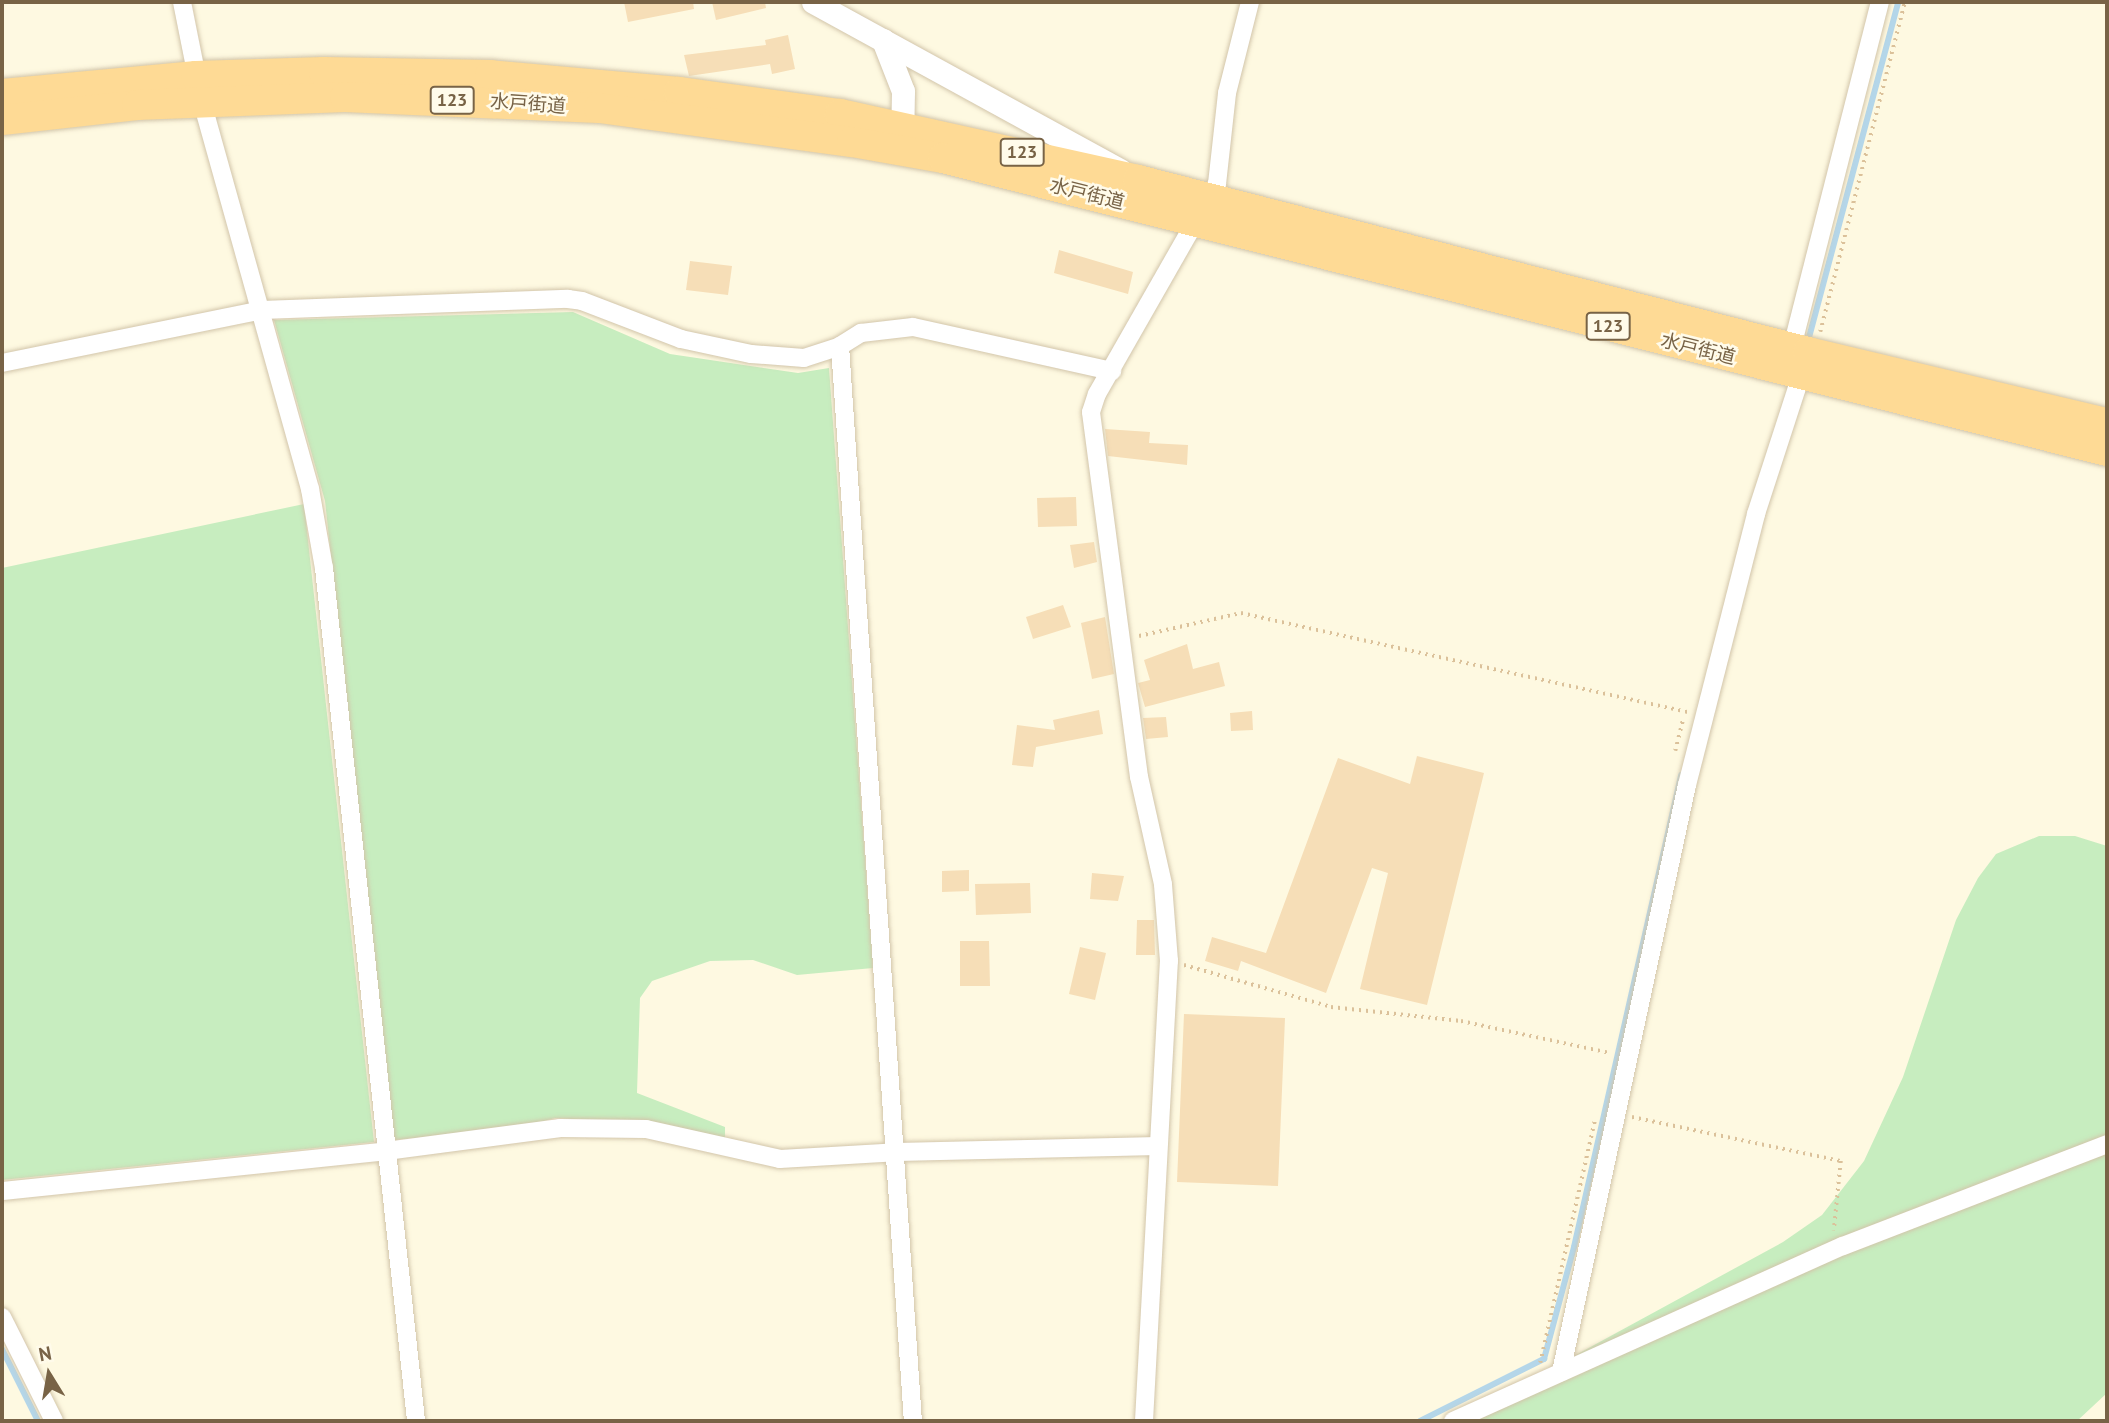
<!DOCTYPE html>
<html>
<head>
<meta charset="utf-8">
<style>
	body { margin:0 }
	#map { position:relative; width:2109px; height:1423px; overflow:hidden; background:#fef9e1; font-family:"PT Sans","Noto Sans JP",sans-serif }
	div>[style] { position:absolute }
	.green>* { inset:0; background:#c7edbf }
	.stream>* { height:6px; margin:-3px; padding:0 3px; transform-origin:3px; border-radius:3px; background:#b4d6e9 }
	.building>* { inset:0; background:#f6deb7 }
	.path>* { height:3.5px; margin-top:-1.75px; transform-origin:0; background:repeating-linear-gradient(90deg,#dbc19a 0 2px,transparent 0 7px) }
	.roads { filter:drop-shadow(0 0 2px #d2c5aa) drop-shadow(0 0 2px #d2c5aa) }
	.minor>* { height:18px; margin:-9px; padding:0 9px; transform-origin:9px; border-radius:9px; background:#fff }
	.tertiary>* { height:23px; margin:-11.5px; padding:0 11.5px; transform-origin:11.5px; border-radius:11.5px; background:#fff }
	.trunk>* { height:30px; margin:-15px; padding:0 15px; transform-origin:15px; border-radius:15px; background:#feda95 }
	span { translate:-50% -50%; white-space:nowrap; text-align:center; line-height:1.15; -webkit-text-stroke:5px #fffbea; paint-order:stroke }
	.shield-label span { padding:2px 5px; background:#fffbea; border:2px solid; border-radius:5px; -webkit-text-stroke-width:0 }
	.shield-label { font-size:18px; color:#786346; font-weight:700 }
	.street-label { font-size:19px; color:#786346 }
	.frame { position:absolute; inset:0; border:4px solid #786346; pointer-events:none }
	.north { position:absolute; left:14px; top:1339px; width:70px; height:70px; -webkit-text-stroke:5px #fffbea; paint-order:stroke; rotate:349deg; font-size:19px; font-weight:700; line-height:28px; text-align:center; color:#786346 }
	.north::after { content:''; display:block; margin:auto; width:24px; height:32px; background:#786346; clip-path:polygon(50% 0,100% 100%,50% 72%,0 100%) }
</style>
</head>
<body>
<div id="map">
	<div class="green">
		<i style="clip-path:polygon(573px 312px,670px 354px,798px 373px,829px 368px,873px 968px,797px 975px,753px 960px,710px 961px,652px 981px,640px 998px,637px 1093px,725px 1127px,725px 1141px,652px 1124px,555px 1118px,514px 1129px,394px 1140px,325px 501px,274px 320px)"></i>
		<i style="clip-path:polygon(304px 504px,374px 1142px,2px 1180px,2px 568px)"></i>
		<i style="clip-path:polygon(2039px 836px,2075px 836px,2107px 846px,2107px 1393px,2077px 1421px,1455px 1421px,1783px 1242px,1822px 1215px,1864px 1161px,1903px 1077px,1956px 920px,1978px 878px,1996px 854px)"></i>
	</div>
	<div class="stream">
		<i style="left:1807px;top:345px;width:355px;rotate:-75.1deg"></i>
		<i style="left:2px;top:1349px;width:80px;rotate:63.4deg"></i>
		<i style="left:1420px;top:1421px;width:139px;rotate:-26.6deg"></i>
		<i style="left:1544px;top:1359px;width:116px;rotate:-75deg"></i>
		<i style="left:1574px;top:1247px;width:484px;rotate:-77.2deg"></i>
	</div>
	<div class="building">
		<i style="clip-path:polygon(624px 2px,693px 2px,694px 9px,628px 22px)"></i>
		<i style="clip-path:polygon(712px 2px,765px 2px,766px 8px,716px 20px)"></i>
		<i style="clip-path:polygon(788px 35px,795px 69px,772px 74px,770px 64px,689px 76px,684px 55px,766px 45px,765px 40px)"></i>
		<i style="clip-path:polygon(1059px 250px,1133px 272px,1128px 294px,1054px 273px)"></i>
		<i style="clip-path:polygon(690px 261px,732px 266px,728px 295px,686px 290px)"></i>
		<i style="clip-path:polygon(1105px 429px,1150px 432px,1149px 443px,1188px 445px,1187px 465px,1108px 456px)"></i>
		<i style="clip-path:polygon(1076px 497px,1077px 526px,1038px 527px,1037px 498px)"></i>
		<i style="clip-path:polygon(1094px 542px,1097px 562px,1074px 568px,1070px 545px)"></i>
		<i style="clip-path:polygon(1063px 605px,1071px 627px,1033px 639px,1026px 617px)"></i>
		<i style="clip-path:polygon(1105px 617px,1114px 674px,1092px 679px,1081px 623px)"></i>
		<i style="clip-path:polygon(1187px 644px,1193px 669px,1219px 662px,1225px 686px,1145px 707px,1138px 683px,1150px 680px,1144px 660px)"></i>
		<i style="clip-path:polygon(1099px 710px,1103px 734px,1036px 747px,1033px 767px,1012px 765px,1017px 725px,1055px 730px,1053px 720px)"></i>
		<i style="clip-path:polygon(1252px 711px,1253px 730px,1231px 731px,1230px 713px)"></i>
		<i style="clip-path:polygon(1166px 717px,1168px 737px,1146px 739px,1143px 718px)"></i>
		<i style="clip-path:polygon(1417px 756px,1484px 773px,1427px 1005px,1360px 989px,1388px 873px,1372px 868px,1326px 993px,1241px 961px,1238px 971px,1205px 961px,1212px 937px,1266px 953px,1338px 758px,1410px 784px)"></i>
		<i style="clip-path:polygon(969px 870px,969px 891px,942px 892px,942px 871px)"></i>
		<i style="clip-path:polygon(1092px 873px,1124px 876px,1118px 901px,1090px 899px)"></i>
		<i style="clip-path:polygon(1030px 883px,1031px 913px,976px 915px,975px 884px)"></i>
		<i style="clip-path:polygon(1137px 920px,1154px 920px,1155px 955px,1136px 955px)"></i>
		<i style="clip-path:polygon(960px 941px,989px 941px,990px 986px,960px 986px)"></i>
		<i style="clip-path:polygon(1080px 947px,1106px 953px,1095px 1000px,1069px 994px)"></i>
		<i style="clip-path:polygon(1184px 1014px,1285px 1018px,1278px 1186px,1177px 1182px)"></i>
	</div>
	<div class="path">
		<i style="left:1820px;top:332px;width:341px;rotate:-75.6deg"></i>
		<i style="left:1139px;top:636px;width:105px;rotate:-12.7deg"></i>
		<i style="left:1241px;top:613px;width:458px;rotate:12.5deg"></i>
		<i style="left:1675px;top:751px;width:34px;rotate:-76deg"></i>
		<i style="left:1184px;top:965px;width:153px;rotate:15.9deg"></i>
		<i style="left:1331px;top:1007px;width:131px;rotate:6.1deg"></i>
		<i style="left:1461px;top:1021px;width:152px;rotate:12.1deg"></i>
		<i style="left:1632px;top:1117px;width:214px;rotate:11.9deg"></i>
		<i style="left:1841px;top:1161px;width:70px;rotate:95.7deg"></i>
		<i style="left:1540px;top:1363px;width:251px;rotate:-77.3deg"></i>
	</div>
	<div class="roads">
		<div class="minor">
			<i style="left:182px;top:2px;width:102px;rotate:78.7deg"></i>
			<i style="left:202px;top:102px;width:402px;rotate:74.4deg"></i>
			<i style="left:310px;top:489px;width:80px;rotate:80deg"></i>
			<i style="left:324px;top:568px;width:858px;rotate:83.84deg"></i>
			<i style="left:840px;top:346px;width:1077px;rotate:86.12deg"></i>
			<i style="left:1792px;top:347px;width:356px;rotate:-75.7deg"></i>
			<i style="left:2px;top:363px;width:265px;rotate:-11.5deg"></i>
			<i style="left:262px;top:310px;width:306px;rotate:-2.1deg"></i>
			<i style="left:568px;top:299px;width:14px;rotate:8deg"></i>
			<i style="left:582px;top:301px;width:106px;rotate:21deg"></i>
			<i style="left:681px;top:339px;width:72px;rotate:12.1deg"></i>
			<i style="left:751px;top:354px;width:53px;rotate:4.3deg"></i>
			<i style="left:804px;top:358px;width:38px;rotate:-18deg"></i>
			<i style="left:840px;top:346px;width:25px;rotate:-32deg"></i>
			<i style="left:861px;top:333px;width:52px;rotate:-6.6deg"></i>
			<i style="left:913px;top:327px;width:204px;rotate:12.5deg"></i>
			<i style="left:2px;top:1191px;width:386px;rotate:-5.9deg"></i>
			<i style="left:386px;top:1151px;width:176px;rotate:-7.5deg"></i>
			<i style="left:560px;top:1128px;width:86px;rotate:0.7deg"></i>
			<i style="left:646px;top:1129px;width:137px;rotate:12.6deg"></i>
			<i style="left:780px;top:1159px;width:117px;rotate:-3.4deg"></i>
			<i style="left:897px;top:1152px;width:261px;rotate:-1.3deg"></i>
			<i style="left:2px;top:1317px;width:116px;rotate:63.4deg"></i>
			<i style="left:1561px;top:1372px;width:600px;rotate:-77.89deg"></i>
			<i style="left:1687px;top:785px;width:280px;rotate:-75.7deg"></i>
			<i style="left:1756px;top:514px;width:156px;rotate:-72deg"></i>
			<i style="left:1144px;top:1421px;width:461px;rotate:-86.9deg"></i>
			<i style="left:1169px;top:961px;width:77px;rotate:-94.5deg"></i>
			<i style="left:1163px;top:884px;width:110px;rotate:-102.6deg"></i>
			<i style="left:1139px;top:777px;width:368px;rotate:-97.5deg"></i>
			<i style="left:1091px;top:412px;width:19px;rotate:-72deg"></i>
			<i style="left:1097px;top:394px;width:242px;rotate:-60.3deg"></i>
			<i style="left:1217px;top:184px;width:92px;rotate:-83.7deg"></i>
			<i style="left:1227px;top:93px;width:94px;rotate:-75.8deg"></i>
			<i style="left:1453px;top:1421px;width:427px;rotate:-24.2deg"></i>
			<i style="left:1843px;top:1246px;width:283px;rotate:-21.1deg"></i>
		</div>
		<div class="tertiary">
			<i style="left:813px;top:2px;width:350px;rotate:28.7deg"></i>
			<i style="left:883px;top:40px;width:55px;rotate:68.6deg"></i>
			<i style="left:903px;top:91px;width:53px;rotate:91.1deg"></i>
		</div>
		<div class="trunk">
			<i style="left:2px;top:94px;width:195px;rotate:-5.3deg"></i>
			<i style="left:196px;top:76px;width:128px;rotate:-1.8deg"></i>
			<i style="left:324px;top:72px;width:166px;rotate:1deg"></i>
			<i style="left:490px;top:75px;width:190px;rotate:5.1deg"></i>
			<i style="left:679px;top:92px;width:162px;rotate:7.8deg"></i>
			<i style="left:840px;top:114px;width:305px;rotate:12.5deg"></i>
			<i style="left:1138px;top:180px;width:692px;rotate:14.4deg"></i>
			<i style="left:1808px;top:352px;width:307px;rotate:13.4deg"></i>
			<i style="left:2px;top:120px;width:136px;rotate:-6.3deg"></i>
			<i style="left:137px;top:105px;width:208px;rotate:-2.2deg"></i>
			<i style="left:345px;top:97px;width:254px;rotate:2.5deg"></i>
			<i style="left:599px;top:108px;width:255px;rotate:7.7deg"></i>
			<i style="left:852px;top:142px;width:92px;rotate:10deg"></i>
			<i style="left:943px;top:158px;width:1200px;rotate:14.13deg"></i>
		</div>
	</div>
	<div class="shield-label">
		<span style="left:452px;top:100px">123</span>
		<span style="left:1022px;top:152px">123</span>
		<span style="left:1608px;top:326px">123</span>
	</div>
	<div class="street-label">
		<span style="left:528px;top:104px;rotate:4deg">水戸街道</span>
		<span style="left:1087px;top:194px;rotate:14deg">水戸街道</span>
		<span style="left:1698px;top:349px;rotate:14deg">水戸街道</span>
	</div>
	<div class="frame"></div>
	<div class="north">N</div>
</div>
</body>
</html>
